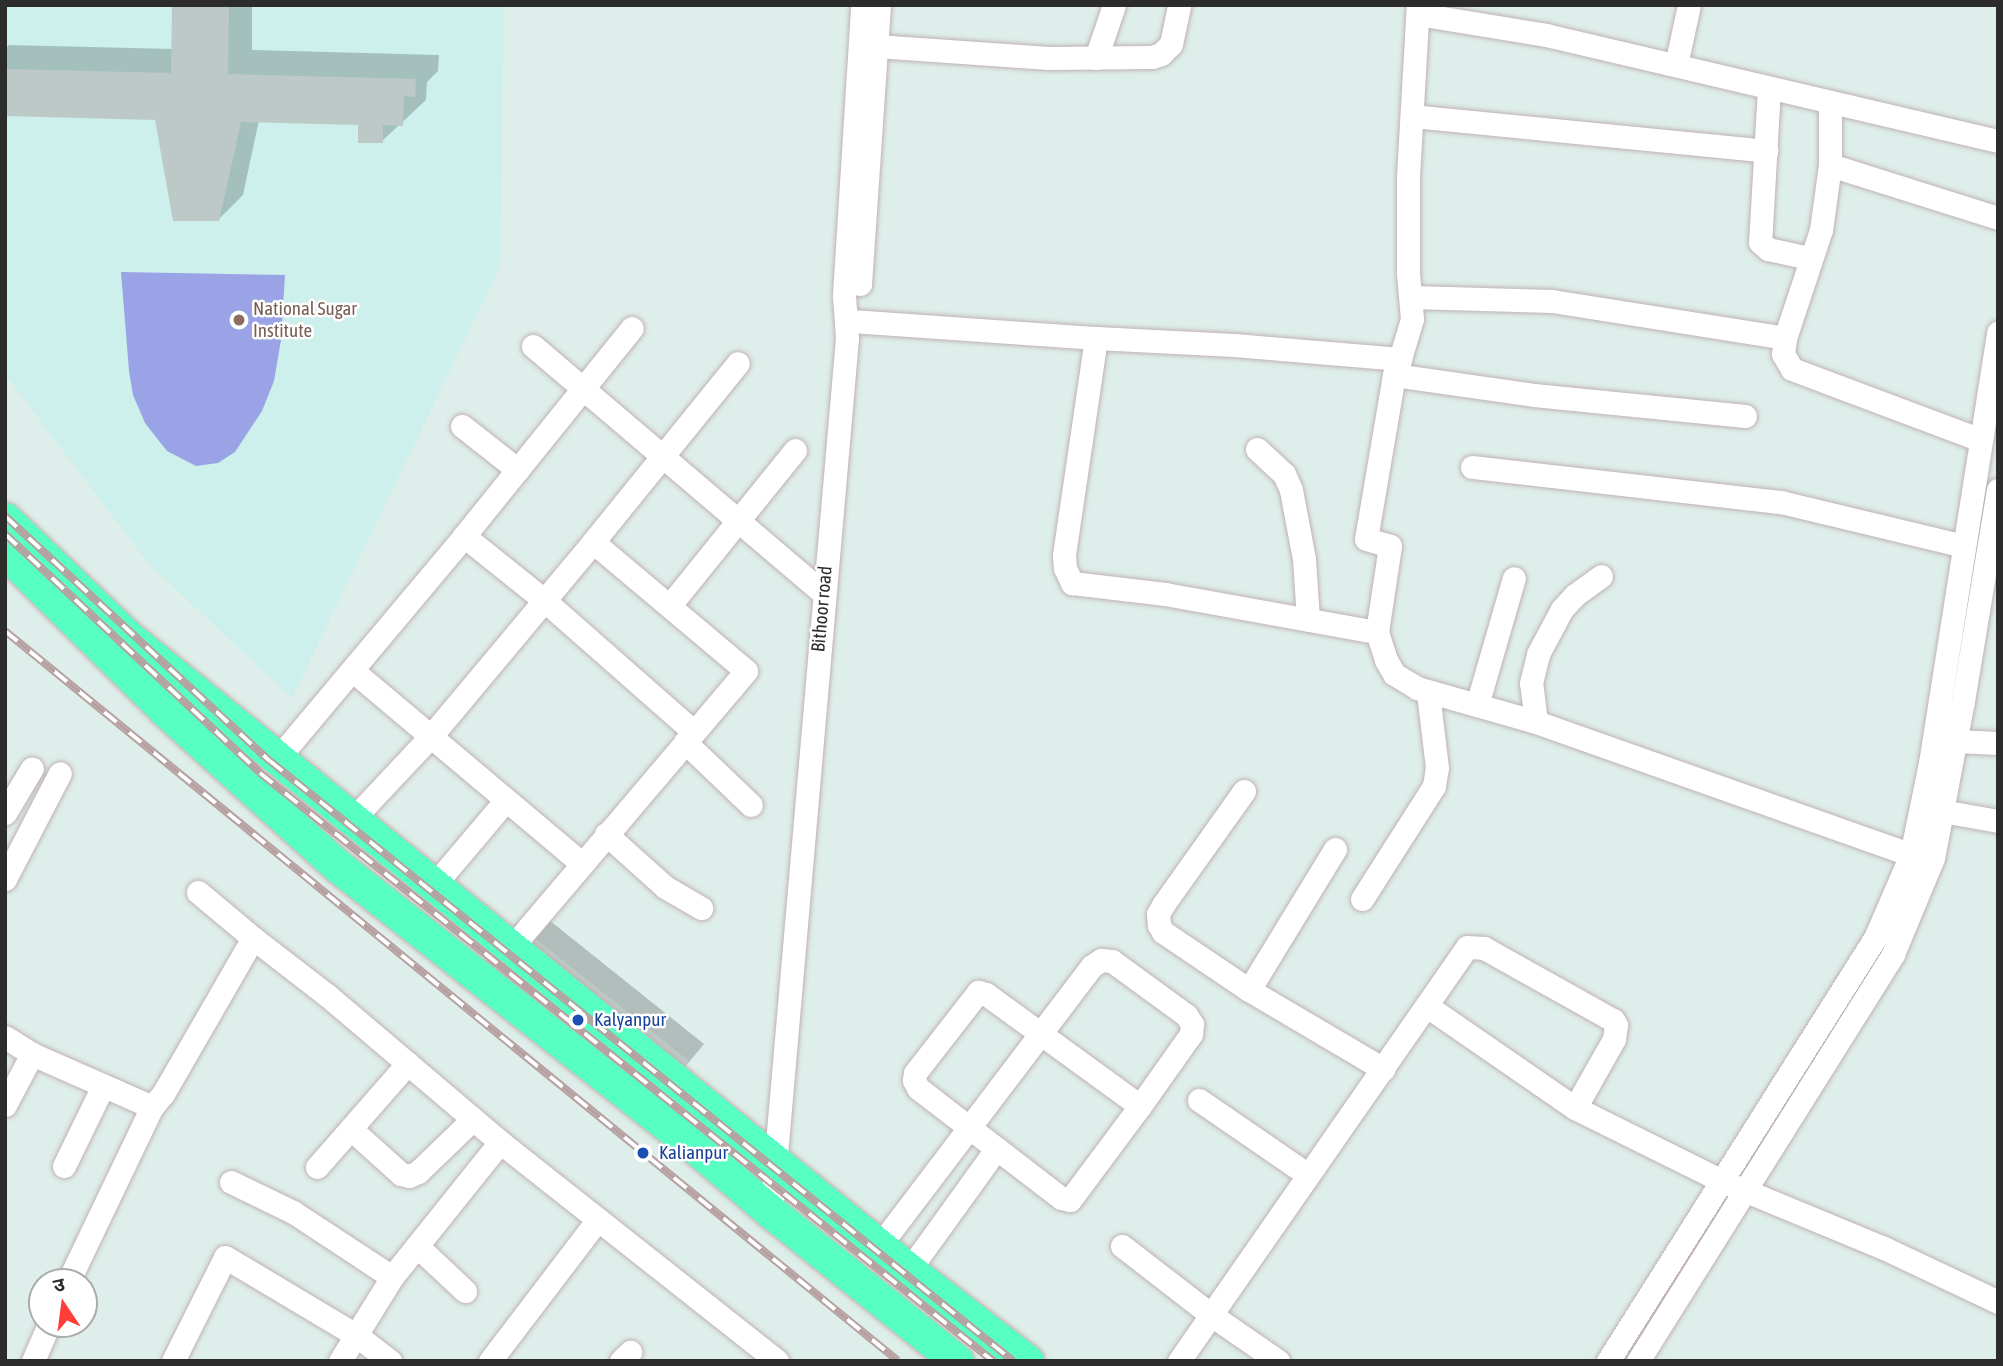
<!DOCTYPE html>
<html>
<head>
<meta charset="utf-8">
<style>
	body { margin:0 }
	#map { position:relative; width:2003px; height:1366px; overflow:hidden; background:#deeeea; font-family:"Asap Condensed","Noto Sans Devanagari",sans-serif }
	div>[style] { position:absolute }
	.education>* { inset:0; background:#cdf0ec }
	.green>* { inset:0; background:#99a3e6 }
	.shadow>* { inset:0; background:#0003 }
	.building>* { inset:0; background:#bdc9c7 }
	.roads { filter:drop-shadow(0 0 2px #c0b2b2) drop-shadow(0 0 2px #c0b2b2) }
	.minor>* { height:23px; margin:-11.5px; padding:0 11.5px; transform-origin:11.5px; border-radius:11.5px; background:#fff }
	.highway>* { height:33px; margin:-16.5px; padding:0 16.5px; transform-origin:16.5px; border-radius:16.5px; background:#57ffc3 }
	.rail>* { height:8px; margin-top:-4px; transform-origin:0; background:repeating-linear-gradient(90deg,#fff 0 16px,#b7a1a0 0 32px); box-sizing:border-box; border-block:2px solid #b7a1a0 }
	.dots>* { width:19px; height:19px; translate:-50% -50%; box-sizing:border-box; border:4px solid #fff; border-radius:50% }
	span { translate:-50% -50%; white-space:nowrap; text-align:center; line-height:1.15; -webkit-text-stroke:5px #fff; paint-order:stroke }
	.education-label { font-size:19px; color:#785e54 }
	.left { translate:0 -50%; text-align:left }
	.street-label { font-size:19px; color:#2c2c2c }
	.transit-label { font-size:19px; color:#164399 }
	.frame { position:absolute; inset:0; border:7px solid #2c2c2c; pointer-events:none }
	.north { position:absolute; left:28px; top:1268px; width:70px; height:70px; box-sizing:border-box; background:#fff; border:2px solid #ababab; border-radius:50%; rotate:347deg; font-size:19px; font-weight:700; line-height:28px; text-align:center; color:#2c2c2c }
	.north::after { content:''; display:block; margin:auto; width:24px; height:32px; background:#ff3e39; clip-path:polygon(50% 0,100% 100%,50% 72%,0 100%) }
</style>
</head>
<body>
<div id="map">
	<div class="education">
		<i style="clip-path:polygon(5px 5px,504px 5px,500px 267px,292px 698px,148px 563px,5px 374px)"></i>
	</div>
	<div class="green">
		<i style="clip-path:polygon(121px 272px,285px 275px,281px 340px,274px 381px,262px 411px,235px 452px,218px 463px,196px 466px,167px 451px,145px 423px,133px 395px,129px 371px)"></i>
	</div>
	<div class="shadow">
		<i style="clip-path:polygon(174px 5px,252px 5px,252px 50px,439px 55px,438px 71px,427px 82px,426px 100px,382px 141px,360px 123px,259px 120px,243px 195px,218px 220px,156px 118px,5px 114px,5px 49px,9px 45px,173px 49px)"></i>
		<i style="clip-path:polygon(534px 908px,704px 1044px,657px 1101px,517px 924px)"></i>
	</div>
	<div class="building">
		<i style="clip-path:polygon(172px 5px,229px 5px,228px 74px,416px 79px,415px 97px,404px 96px,403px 126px,383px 125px,383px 143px,358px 143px,358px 125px,241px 122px,219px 221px,173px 221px,155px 120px,5px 116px,5px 69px,171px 73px)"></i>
		<i style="clip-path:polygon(516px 923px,689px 1061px,641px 1120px,468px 981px)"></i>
	</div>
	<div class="roads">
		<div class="minor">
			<i style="left:1418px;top:14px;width:130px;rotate:9.3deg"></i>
			<i style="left:1546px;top:35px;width:464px;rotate:13.2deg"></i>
			<i style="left:876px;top:46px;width:173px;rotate:4deg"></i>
			<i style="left:1049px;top:58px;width:103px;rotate:-0.6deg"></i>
			<i style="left:1152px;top:57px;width:9px;rotate:-18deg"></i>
			<i style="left:1161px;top:54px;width:14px;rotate:-45deg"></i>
			<i style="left:1171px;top:44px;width:40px;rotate:-78deg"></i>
			<i style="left:1096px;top:58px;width:56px;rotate:-71.2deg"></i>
			<i style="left:1676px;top:65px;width:61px;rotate:-77.8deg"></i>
			<i style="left:1769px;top:88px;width:154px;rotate:93.3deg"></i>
			<i style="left:1760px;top:242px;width:11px;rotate:41deg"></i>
			<i style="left:1768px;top:249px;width:42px;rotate:12.4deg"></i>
			<i style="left:1412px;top:116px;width:356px;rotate:5.6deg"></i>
			<i style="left:1830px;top:165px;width:176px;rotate:17.5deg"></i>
			<i style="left:860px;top:284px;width:280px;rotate:-86.1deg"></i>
			<i style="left:1412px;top:297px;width:140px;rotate:1.6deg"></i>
			<i style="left:1552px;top:301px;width:236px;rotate:9deg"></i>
			<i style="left:1785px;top:338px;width:114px;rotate:-71.6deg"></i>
			<i style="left:1821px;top:230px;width:66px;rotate:-82.1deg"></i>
			<i style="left:1830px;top:165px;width:62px;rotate:-90deg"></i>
			<i style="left:852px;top:321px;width:245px;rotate:4deg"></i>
			<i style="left:1096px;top:338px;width:219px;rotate:98.4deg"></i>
			<i style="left:1064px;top:555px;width:13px;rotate:86deg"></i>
			<i style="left:1065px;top:568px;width:17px;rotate:65deg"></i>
			<i style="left:1072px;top:583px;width:94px;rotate:6.7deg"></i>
			<i style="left:1165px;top:594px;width:215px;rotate:10.2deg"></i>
			<i style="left:1096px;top:338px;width:138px;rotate:2.9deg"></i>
			<i style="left:1234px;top:345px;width:167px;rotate:4.8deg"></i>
			<i style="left:1400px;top:359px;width:17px;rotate:111deg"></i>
			<i style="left:1394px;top:375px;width:166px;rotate:99.7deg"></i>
			<i style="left:1366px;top:539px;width:25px;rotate:16deg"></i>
			<i style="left:1390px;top:546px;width:87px;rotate:98.6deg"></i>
			<i style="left:1377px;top:632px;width:29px;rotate:72deg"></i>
			<i style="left:1386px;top:660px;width:16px;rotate:60deg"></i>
			<i style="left:1394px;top:674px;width:27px;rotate:31deg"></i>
			<i style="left:1417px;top:688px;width:124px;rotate:15.9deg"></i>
			<i style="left:1536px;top:722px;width:398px;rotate:19.5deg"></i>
			<i style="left:1785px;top:338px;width:16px;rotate:97deg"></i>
			<i style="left:1783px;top:354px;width:17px;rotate:59deg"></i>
			<i style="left:1792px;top:369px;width:202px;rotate:20.6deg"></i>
			<i style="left:533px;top:346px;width:381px;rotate:40.4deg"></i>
			<i style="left:1400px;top:359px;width:42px;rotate:-73.3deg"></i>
			<i style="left:1412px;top:319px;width:46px;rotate:-95deg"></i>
			<i style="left:1408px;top:273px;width:97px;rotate:-90deg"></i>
			<i style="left:1408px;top:176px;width:171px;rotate:-86.7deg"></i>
			<i style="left:1394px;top:375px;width:141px;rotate:8.1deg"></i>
			<i style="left:1534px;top:395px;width:212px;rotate:5.7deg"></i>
			<i style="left:462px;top:426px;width:71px;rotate:38.2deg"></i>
			<i style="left:1257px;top:449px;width:37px;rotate:43deg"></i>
			<i style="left:1284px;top:474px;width:17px;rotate:66deg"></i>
			<i style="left:1291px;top:490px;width:70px;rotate:79.3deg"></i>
			<i style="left:1304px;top:559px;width:61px;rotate:86.2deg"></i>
			<i style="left:1472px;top:467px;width:311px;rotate:6.5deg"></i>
			<i style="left:1781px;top:502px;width:188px;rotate:13.5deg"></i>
			<i style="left:464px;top:536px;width:104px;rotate:38.7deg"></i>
			<i style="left:545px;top:601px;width:198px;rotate:41.3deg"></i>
			<i style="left:593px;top:542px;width:230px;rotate:-51deg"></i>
			<i style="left:670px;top:605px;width:199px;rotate:-51.1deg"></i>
			<i style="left:352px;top:670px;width:299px;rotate:40.1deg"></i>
			<i style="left:1477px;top:705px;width:132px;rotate:-73.8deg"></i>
			<i style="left:1536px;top:722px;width:39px;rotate:-97deg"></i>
			<i style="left:1531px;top:683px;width:30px;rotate:-76deg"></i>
			<i style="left:1538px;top:654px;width:51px;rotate:-61.9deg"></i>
			<i style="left:1562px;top:609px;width:19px;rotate:-47deg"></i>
			<i style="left:1575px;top:595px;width:32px;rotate:-36deg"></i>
			<i style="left:1956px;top:741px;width:42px;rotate:2.7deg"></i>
			<i style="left:685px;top:742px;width:91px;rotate:43.7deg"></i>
			<i style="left:278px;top:758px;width:290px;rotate:-50deg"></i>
			<i style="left:464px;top:536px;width:267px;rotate:-51.1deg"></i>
			<i style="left:1244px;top:791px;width:140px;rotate:125.4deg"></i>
			<i style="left:1163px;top:905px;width:10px;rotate:119deg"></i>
			<i style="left:1158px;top:914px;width:11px;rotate:85deg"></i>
			<i style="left:1159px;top:925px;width:8px;rotate:60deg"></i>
			<i style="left:1163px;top:932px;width:104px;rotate:34deg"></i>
			<i style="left:1249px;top:990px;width:156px;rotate:30.5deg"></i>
			<i style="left:1942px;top:811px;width:57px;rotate:10.1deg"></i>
			<i style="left:5px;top:813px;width:52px;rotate:-59deg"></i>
			<i style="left:353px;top:819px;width:114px;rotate:-46.8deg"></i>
			<i style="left:431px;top:736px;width:253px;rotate:-50.1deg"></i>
			<i style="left:593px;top:542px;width:200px;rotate:40.1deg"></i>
			<i style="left:746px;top:671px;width:362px;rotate:130.3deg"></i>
			<i style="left:606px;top:834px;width:79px;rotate:41.9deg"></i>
			<i style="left:665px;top:887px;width:42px;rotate:30.3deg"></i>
			<i style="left:5px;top:879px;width:119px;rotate:-62.6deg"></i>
			<i style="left:435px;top:884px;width:110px;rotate:-49.8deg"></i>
			<i style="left:198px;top:892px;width:72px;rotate:39.9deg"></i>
			<i style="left:1362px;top:899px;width:134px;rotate:-57.5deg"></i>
			<i style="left:1434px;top:786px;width:18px;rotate:-81deg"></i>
			<i style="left:1437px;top:768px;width:77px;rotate:-96.8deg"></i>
			<i style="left:1249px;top:990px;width:165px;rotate:-58.6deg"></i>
			<i style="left:978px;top:992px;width:8px;rotate:14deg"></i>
			<i style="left:986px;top:994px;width:190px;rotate:36deg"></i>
			<i style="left:1140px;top:1106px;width:117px;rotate:126.7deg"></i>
			<i style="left:1070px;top:1200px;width:9px;rotate:-167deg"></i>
			<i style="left:1061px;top:1198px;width:113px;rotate:-142.5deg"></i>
			<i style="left:971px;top:1129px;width:67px;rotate:-142.3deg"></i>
			<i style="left:918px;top:1088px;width:9px;rotate:-117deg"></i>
			<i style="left:914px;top:1080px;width:7px;rotate:-82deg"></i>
			<i style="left:915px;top:1073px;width:103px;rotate:-52.1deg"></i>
			<i style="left:1427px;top:1006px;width:180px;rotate:34.6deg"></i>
			<i style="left:1575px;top:1108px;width:164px;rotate:26.4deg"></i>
			<i style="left:1722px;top:1181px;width:175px;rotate:22.5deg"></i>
			<i style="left:1884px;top:1248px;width:126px;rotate:25.3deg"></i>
			<i style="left:5px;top:1037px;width:32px;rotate:32deg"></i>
			<i style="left:1199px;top:1100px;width:132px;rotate:34.5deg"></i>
			<i style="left:5px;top:1105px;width:58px;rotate:-62.1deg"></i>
			<i style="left:32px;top:1054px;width:131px;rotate:23.8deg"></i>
			<i style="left:352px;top:1130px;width:66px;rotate:41.9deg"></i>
			<i style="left:401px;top:1174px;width:8px;rotate:14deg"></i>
			<i style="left:409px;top:1176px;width:10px;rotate:-24deg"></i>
			<i style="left:418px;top:1172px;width:76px;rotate:-43.9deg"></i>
			<i style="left:64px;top:1166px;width:89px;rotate:-64deg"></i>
			<i style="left:317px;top:1167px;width:138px;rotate:-48.8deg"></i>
			<i style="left:231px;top:1182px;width:69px;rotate:25.8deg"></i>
			<i style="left:293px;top:1212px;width:118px;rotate:33.3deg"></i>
			<i style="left:771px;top:1212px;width:877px;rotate:-85.03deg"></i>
			<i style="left:847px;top:338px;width:43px;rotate:-94deg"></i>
			<i style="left:844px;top:295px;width:291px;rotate:-86.4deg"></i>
			<i style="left:880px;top:1245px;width:350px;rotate:-52.8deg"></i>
			<i style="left:1092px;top:966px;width:11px;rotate:-34deg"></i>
			<i style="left:1101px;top:960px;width:11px;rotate:5deg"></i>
			<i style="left:1112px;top:961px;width:92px;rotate:36.1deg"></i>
			<i style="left:1186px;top:1015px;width:11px;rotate:56deg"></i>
			<i style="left:1192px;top:1024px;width:10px;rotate:96deg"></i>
			<i style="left:1191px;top:1034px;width:88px;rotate:125.3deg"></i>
			<i style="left:417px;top:1246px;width:66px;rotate:43.2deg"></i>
			<i style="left:1122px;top:1246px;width:111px;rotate:37.7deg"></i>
			<i style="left:1210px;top:1314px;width:83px;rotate:34.7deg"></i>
			<i style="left:909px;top:1270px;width:150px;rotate:-54.2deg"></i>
			<i style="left:68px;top:1282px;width:194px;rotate:-64.4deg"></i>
			<i style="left:152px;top:1107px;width:17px;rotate:-50deg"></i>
			<i style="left:163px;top:1094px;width:180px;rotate:-60deg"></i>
			<i style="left:253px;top:938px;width:95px;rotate:37.7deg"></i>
			<i style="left:328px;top:996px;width:226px;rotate:40.3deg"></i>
			<i style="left:500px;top:1142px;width:353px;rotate:38.3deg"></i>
			<i style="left:33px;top:1361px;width:40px;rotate:-66.6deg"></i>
			<i style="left:173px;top:1361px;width:116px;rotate:-63.4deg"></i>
			<i style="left:225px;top:1257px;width:152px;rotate:30.8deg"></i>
			<i style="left:356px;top:1335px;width:43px;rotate:37.4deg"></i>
			<i style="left:340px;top:1361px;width:99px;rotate:-58.2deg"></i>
			<i style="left:392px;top:1277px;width:173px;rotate:-51.3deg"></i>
			<i style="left:490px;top:1361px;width:178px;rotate:-52.7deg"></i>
			<i style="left:621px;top:1361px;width:13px;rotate:-45deg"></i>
			<i style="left:1179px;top:1361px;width:504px;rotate:-55.18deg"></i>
			<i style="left:1467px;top:947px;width:17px;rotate:3deg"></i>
			<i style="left:1484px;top:948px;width:148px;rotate:29.2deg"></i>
			<i style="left:1613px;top:1020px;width:6px;rotate:59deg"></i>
			<i style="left:1616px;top:1025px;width:14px;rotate:98deg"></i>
			<i style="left:1614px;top:1039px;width:79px;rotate:119.5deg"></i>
			<i style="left:1608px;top:1361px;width:500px;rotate:-57.74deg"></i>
			<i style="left:1875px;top:938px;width:90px;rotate:-66.6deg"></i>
			<i style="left:1911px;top:855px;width:94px;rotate:-78.3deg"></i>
			<i style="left:1930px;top:763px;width:436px;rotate:-81deg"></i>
			<i style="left:1638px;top:1361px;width:480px;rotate:-57.9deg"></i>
			<i style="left:1893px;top:954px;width:104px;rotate:-67.4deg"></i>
			<i style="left:1933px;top:858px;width:160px;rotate:-79.2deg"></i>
			<i style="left:1963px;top:701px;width:214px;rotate:-80.6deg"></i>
		</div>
		<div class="highway">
			<i style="left:5px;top:519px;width:170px;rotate:43.8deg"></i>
			<i style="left:128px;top:637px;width:1005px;rotate:39.02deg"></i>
			<i style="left:909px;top:1270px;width:149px;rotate:37.6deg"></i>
			<i style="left:5px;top:552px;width:225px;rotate:44.6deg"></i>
			<i style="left:165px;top:710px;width:234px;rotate:42.1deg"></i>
			<i style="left:339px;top:867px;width:453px;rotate:38.2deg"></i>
			<i style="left:695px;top:1147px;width:100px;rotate:40.5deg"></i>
			<i style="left:771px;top:1212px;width:238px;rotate:38.7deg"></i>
		</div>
	</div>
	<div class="rail">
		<i style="left:5px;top:516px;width:361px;rotate:42.8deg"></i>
		<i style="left:270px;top:761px;width:955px;rotate:38.92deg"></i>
		<i style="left:5px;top:534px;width:349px;rotate:43.1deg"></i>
		<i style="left:260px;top:773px;width:940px;rotate:38.74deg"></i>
		<i style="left:5px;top:631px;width:1153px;rotate:39.26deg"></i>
	</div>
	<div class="dots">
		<i style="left:239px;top:320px;background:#8d6e63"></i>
		<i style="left:578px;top:1020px;background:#1a4fb4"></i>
		<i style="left:643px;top:1153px;background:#1a4fb4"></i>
	</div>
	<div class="education-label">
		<span class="left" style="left:253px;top:320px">National Sugar<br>Institute</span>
	</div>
	<div class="street-label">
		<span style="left:822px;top:609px;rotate:-85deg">Bithoor road</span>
	</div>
	<div class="transit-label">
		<span class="left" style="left:594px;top:1020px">Kalyanpur</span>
		<span class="left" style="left:659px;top:1153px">Kalianpur</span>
	</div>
	<div class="frame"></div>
	<div class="north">उ</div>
</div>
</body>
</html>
